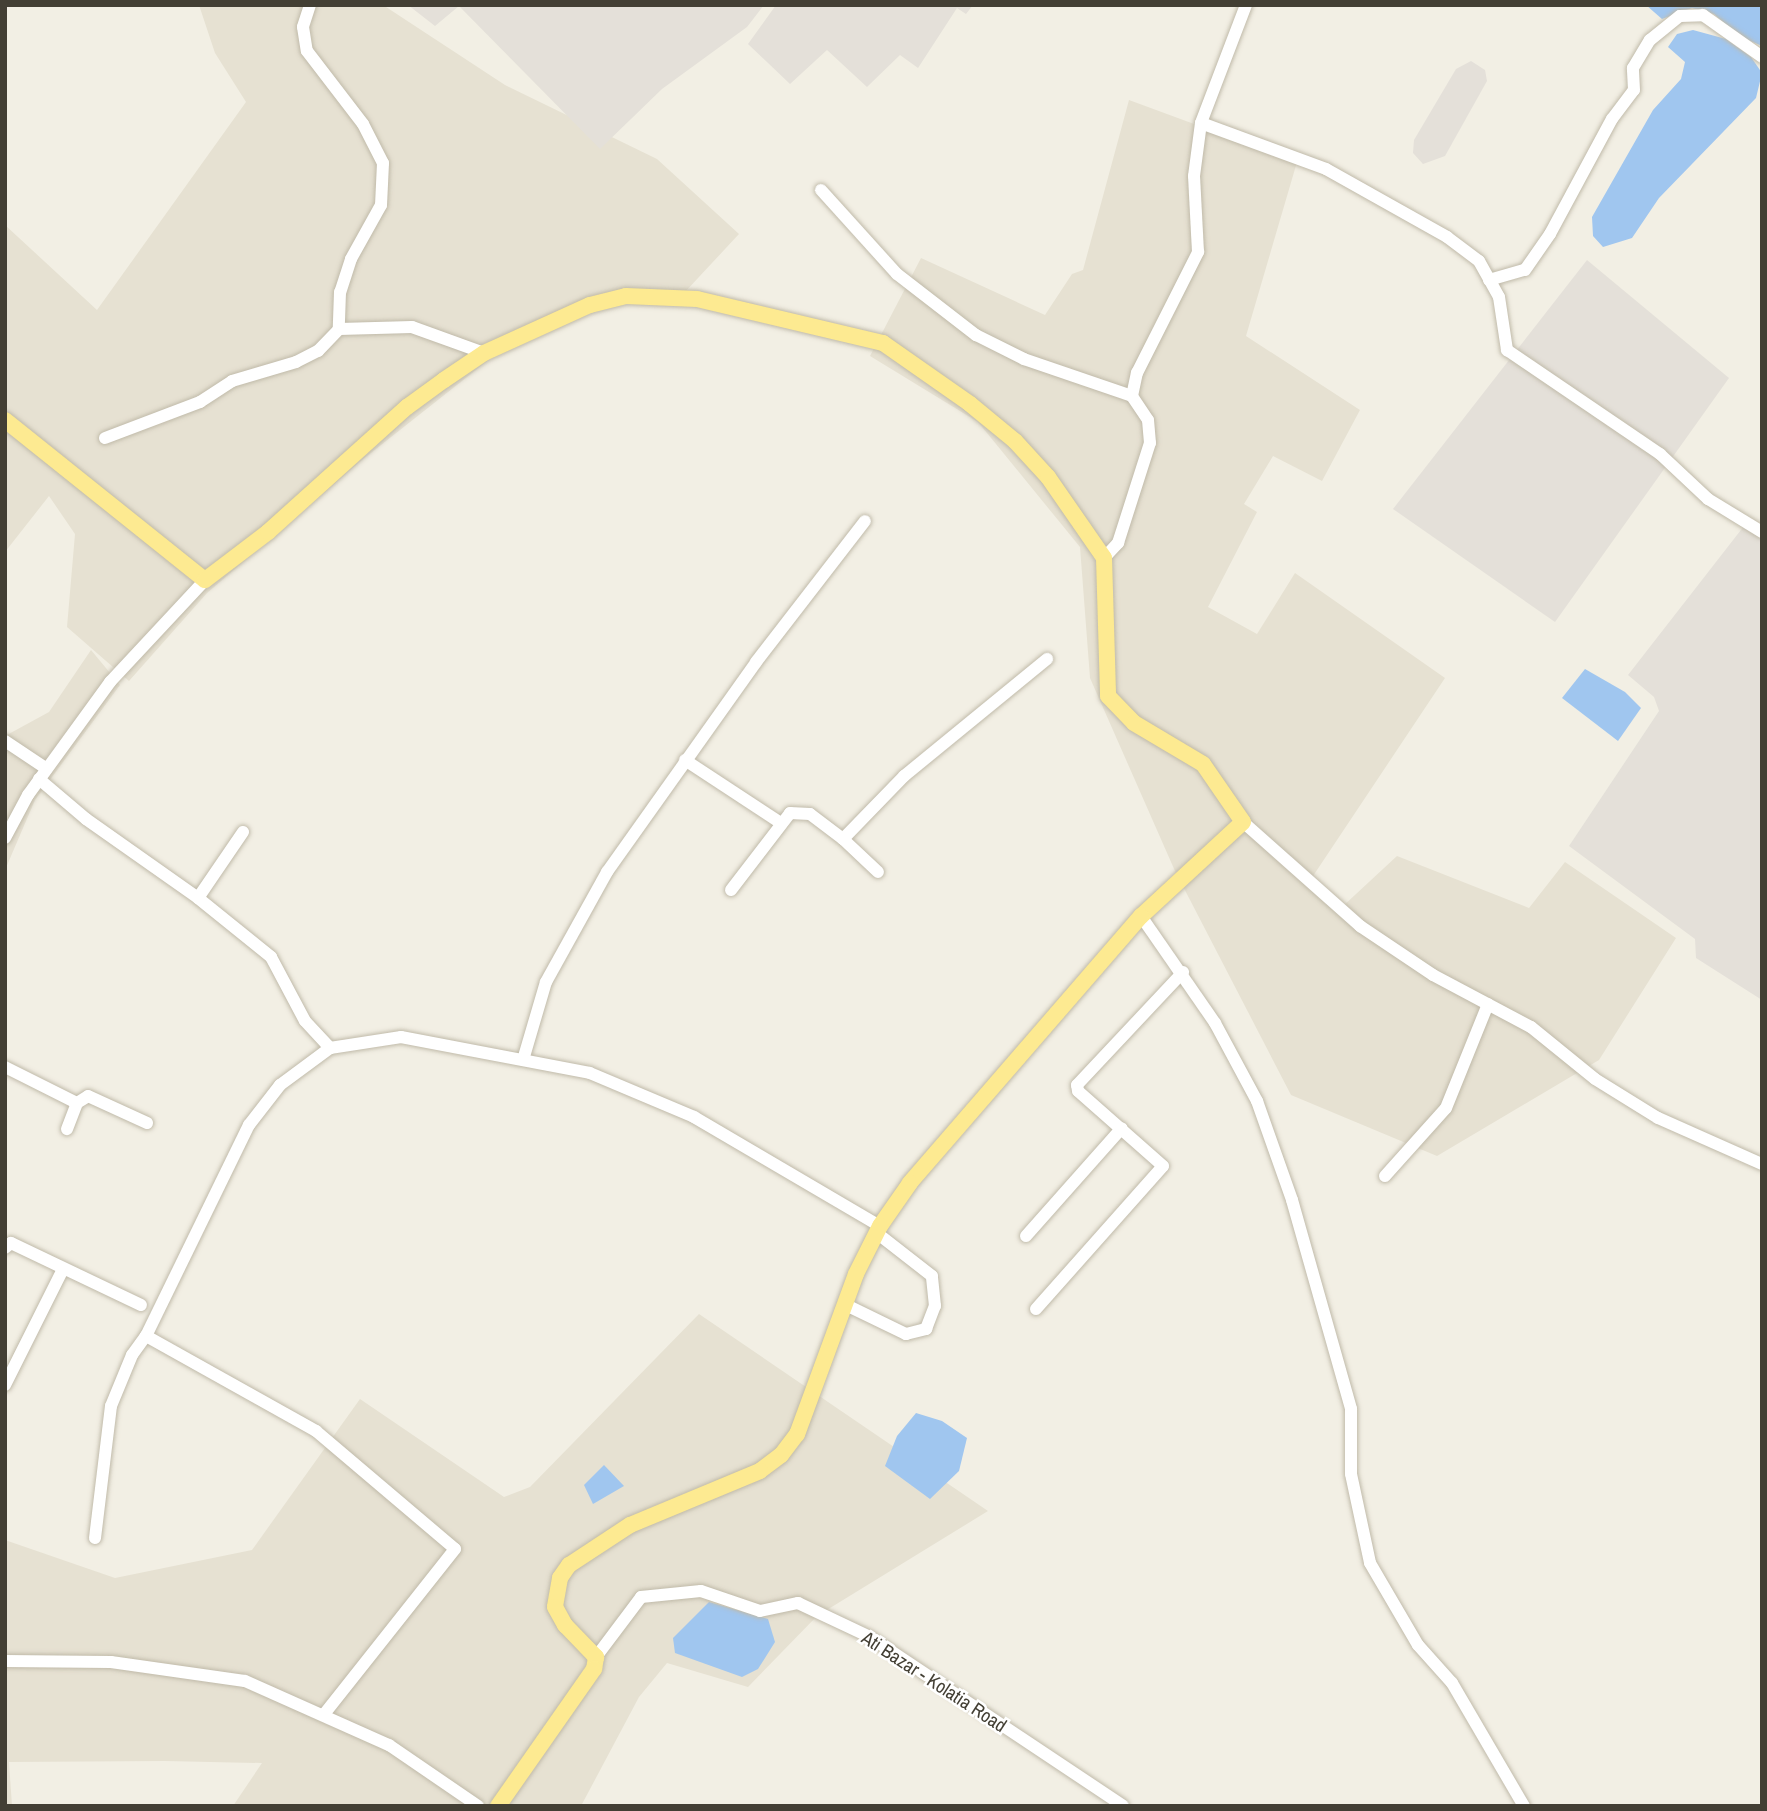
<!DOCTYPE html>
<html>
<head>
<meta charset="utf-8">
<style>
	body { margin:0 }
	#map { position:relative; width:1767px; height:1811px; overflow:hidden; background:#f2efe4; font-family:"Archivo Narrow",sans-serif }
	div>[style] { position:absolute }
	.residential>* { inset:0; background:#e6e1d2 }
	.industrial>* { inset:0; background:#e4e0d9 }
	.water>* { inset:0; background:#a0c6ef }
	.roads { filter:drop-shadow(0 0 2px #c0baa9) drop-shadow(0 0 2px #c0baa9) }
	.minor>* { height:12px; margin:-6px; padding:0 6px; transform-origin:6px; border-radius:6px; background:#fff }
	.major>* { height:16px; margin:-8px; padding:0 8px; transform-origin:8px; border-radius:8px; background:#fdea91 }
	span { translate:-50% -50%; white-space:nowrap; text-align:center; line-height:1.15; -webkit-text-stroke:5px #fff; paint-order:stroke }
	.street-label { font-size:19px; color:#433f34 }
	.frame { position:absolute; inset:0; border:7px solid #433f34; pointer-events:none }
</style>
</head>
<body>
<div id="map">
	<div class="residential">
		<i style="clip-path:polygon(199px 5px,383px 5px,505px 85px,657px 159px,739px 234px,685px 292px,595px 300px,519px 336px,362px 460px,207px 593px,129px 681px,67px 627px,75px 534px,49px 496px,5px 552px,5px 225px,97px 310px,246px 102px,215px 53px)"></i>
		<i style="clip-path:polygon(1129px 100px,1297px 162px,1246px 336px,1360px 410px,1322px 481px,1273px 456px,1244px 504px,1257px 512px,1208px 607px,1257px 634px,1295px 573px,1445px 678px,1313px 876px,1342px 907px,1397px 856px,1529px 908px,1565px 862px,1676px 938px,1599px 1060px,1437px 1156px,1291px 1095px,1175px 871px,1090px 678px,1080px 547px,978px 422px,870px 356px,921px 258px,1045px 315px,1072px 274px,1083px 270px)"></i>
		<i style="clip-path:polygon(91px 650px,120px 685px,35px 800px,5px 870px,5px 736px,49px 712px)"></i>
		<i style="clip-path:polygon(699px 1314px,988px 1511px,817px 1616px,748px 1687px,667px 1663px,639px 1697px,581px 1806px,233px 1806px,262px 1763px,165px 1761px,9px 1762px,12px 1806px,5px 1806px,5px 1540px,115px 1578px,252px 1550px,360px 1399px,504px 1497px,530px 1487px)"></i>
	</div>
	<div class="industrial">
		<i style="clip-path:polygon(408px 5px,764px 5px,747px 27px,662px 89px,600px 149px,459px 6px,435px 26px)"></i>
		<i style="clip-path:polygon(776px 5px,973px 5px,966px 14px,957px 8px,918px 68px,900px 55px,867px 87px,827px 50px,790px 84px,748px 44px)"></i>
		<i style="clip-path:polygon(1471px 61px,1485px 70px,1487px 81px,1445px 156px,1423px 164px,1413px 153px,1414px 140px,1456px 69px)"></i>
		<i style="clip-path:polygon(1587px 260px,1729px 378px,1555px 622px,1393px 509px)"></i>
		<i style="clip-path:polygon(1744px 526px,1762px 539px,1762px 1000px,1696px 958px,1695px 939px,1569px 846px,1659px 711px,1654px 697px,1628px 675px)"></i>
	</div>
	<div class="water">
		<i style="clip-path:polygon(1646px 5px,1762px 5px,1762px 46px,1739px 36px,1714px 14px,1692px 8px,1662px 19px)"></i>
		<i style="clip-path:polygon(1693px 30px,1726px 39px,1751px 57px,1762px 73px,1756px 98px,1659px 198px,1632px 238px,1603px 247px,1593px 236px,1592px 217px,1653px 110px,1681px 79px,1685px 62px,1668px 47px,1677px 34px)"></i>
		<i style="clip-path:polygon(1585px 669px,1625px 692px,1641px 708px,1618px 741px,1562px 698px)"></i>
		<i style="clip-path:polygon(916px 1413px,942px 1421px,967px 1438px,959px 1471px,930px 1499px,885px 1466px,897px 1436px)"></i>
		<i style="clip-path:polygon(604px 1465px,624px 1486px,593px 1504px,584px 1485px)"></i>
		<i style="clip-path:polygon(709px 1602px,768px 1619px,775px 1642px,758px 1669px,742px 1677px,675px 1653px,673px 1638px)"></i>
	</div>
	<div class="roads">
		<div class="minor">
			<i style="left:310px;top:5px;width:23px;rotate:108deg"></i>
			<i style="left:303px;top:27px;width:24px;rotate:81deg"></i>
			<i style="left:307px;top:51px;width:92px;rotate:52.5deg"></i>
			<i style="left:363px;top:124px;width:44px;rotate:62.9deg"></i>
			<i style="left:383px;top:163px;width:42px;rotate:92.7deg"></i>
			<i style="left:381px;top:205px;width:62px;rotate:119.1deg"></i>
			<i style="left:351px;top:259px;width:35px;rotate:108deg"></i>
			<i style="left:340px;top:292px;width:37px;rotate:92deg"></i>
			<i style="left:1246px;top:5px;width:126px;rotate:110.9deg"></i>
			<i style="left:1201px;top:123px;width:133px;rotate:20.2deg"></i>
			<i style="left:1326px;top:169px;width:139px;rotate:29.3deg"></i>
			<i style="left:1447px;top:237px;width:40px;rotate:37deg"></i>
			<i style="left:1479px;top:261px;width:41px;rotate:60.9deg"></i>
			<i style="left:1499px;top:297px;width:54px;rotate:81.4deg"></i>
			<i style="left:1507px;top:350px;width:185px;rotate:34.2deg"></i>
			<i style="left:1660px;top:454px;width:66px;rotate:43.2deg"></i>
			<i style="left:1708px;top:499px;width:63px;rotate:31.4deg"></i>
			<i style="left:821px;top:190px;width:113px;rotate:47.9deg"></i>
			<i style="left:897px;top:274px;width:100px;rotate:37.7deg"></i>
			<i style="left:976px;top:335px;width:54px;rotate:26.6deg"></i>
			<i style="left:1024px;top:359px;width:114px;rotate:18.9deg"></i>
			<i style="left:1489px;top:280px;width:37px;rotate:-16deg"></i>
			<i style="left:1525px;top:270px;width:44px;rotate:-55.2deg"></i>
			<i style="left:1550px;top:234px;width:131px;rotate:-61.7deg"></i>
			<i style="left:1612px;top:119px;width:36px;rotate:-53deg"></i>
			<i style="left:1634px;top:90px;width:22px;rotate:-93deg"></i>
			<i style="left:1633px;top:68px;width:33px;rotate:-59deg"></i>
			<i style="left:1650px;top:40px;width:38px;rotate:-39deg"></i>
			<i style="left:1680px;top:16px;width:23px;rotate:-2deg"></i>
			<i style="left:1703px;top:15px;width:72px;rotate:35.4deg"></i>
			<i style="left:105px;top:438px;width:102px;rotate:-20.8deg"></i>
			<i style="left:200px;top:402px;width:38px;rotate:-33deg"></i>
			<i style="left:232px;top:381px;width:67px;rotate:-16.5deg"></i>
			<i style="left:296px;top:362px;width:25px;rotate:-27deg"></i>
			<i style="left:318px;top:351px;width:30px;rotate:-46deg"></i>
			<i style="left:339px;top:329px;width:73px;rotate:-1.6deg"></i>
			<i style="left:412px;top:327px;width:77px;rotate:19.9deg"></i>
			<i style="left:1104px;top:558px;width:21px;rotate:-47deg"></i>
			<i style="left:1118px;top:543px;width:105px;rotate:-72.3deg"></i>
			<i style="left:1150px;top:443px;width:23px;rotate:-95deg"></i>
			<i style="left:1148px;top:420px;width:29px;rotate:-124deg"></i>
			<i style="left:1132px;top:396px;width:24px;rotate:-78deg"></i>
			<i style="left:1137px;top:373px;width:136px;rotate:-63.2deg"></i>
			<i style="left:1198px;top:252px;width:76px;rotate:-93deg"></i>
			<i style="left:1194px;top:176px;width:53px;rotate:-82.5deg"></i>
			<i style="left:5px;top:741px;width:50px;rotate:33.7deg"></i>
			<i style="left:685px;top:760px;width:115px;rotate:33.3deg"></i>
			<i style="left:39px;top:779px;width:62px;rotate:40.4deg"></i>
			<i style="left:86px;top:819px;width:137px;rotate:35.2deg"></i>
			<i style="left:198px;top:898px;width:80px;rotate:-55.7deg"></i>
			<i style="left:1243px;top:822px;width:157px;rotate:41.6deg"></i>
			<i style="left:1360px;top:926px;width:88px;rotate:33.9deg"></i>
			<i style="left:1433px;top:975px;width:111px;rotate:28deg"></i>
			<i style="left:1531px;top:1027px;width:82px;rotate:39.1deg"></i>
			<i style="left:1595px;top:1079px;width:74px;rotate:31.8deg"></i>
			<i style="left:1658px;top:1118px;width:114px;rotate:23.9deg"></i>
			<i style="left:5px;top:838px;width:49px;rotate:-61.9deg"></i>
			<i style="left:28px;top:795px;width:140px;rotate:-54deg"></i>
			<i style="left:110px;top:682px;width:139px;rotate:-47deg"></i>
			<i style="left:843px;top:839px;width:48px;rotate:43.3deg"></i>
			<i style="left:731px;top:890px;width:97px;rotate:-52.5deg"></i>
			<i style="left:790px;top:813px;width:20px;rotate:3deg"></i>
			<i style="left:810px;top:814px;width:41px;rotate:37.1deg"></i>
			<i style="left:843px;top:839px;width:88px;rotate:-45.9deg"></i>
			<i style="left:904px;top:776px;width:185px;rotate:-39.3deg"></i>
			<i style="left:198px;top:898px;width:94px;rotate:38.9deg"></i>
			<i style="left:271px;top:957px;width:72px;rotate:62deg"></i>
			<i style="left:305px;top:1021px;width:37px;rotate:47deg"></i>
			<i style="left:330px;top:1048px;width:72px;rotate:-8.8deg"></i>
			<i style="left:401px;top:1037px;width:192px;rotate:10.8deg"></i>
			<i style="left:590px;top:1073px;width:113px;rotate:22.9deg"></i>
			<i style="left:694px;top:1117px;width:216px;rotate:30.4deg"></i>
			<i style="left:1141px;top:916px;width:130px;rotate:55.3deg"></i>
			<i style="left:1215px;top:1023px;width:89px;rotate:61.7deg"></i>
			<i style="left:1257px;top:1101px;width:105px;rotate:70.5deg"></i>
			<i style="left:1292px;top:1200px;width:217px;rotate:74.2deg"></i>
			<i style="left:1351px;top:1409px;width:65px;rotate:90deg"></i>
			<i style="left:1351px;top:1474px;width:91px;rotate:77.9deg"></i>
			<i style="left:1370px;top:1563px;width:95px;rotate:59.7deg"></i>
			<i style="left:1418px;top:1645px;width:51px;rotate:48.2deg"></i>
			<i style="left:1452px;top:1683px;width:143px;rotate:59.7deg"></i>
			<i style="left:523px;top:1060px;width:81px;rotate:-73.6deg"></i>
			<i style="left:546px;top:982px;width:126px;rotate:-61deg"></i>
			<i style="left:607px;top:872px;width:257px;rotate:-54.6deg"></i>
			<i style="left:756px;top:662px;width:178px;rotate:-52.3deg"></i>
			<i style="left:5px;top:1067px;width:80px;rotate:26.6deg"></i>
			<i style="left:77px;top:1103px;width:28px;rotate:111deg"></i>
			<i style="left:77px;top:1103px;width:13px;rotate:-32deg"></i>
			<i style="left:88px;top:1096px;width:65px;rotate:24.6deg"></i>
			<i style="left:1385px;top:1176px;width:91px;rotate:-48.1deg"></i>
			<i style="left:1446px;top:1108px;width:112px;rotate:-68deg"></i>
			<i style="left:1026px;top:1236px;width:144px;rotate:-48.4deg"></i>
			<i style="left:5px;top:1248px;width:8px;rotate:-40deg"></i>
			<i style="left:11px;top:1243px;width:144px;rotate:25.5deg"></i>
			<i style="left:844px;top:1304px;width:69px;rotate:25.8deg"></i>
			<i style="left:906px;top:1334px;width:21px;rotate:-14deg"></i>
			<i style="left:926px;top:1329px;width:25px;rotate:-69deg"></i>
			<i style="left:935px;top:1306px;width:30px;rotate:-96deg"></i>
			<i style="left:932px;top:1276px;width:70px;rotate:-142deg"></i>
			<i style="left:1036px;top:1309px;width:191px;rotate:-48.4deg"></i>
			<i style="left:1163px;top:1166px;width:113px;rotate:-138.6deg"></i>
			<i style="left:1078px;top:1091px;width:6px;rotate:-99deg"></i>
			<i style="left:1077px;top:1085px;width:155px;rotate:-46.8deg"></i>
			<i style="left:146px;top:1336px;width:235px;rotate:-64deg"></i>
			<i style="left:249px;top:1125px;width:51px;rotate:-52.2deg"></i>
			<i style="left:280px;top:1085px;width:62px;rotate:-36.5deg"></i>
			<i style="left:5px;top:1385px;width:130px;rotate:-63.4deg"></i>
			<i style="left:95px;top:1538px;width:133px;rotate:-83.1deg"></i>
			<i style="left:111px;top:1406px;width:55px;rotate:-67.6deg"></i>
			<i style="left:132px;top:1355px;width:24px;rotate:-54deg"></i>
			<i style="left:146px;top:1336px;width:195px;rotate:29.2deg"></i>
			<i style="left:316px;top:1431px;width:182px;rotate:40.3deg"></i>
			<i style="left:455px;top:1549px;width:211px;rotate:128.4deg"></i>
			<i style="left:596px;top:1657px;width:75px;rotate:-53.1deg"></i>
			<i style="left:641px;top:1597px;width:60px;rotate:-5.7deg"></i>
			<i style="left:701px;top:1591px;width:62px;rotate:18.7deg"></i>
			<i style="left:760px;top:1611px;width:39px;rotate:-12deg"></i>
			<i style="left:798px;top:1603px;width:80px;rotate:25.3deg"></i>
			<i style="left:870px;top:1637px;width:304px;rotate:33.7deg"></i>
			<i style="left:5px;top:1661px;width:106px;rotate:0.5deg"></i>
			<i style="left:111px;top:1662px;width:135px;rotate:8.1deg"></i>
			<i style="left:245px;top:1681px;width:158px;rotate:24deg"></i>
			<i style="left:389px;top:1745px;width:108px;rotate:34.4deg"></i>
		</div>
		<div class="major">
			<i style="left:5px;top:420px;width:256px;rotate:38.7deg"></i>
			<i style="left:205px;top:580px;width:79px;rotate:-37.3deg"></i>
			<i style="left:268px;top:532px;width:187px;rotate:-42deg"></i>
			<i style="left:407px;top:407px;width:46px;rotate:-36.1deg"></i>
			<i style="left:444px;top:380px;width:48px;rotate:-34deg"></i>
			<i style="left:484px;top:353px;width:116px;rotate:-24.4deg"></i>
			<i style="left:590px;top:305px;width:37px;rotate:-14deg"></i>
			<i style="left:626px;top:296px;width:71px;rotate:2.4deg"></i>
			<i style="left:697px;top:299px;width:191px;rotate:13.3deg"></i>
			<i style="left:883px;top:343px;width:106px;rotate:35deg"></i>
			<i style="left:970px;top:404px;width:58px;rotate:39.4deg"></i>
			<i style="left:1015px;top:441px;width:49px;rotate:47.5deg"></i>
			<i style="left:1048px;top:477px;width:98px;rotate:55.3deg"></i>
			<i style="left:1104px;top:558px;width:138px;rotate:88.3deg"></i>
			<i style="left:1108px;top:696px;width:37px;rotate:46deg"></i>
			<i style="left:1134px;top:723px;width:80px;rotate:30.7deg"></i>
			<i style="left:1203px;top:764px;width:70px;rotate:55.4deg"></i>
			<i style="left:1243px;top:822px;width:139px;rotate:137.3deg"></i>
			<i style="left:1141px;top:916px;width:353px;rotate:130.9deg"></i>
			<i style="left:910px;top:1183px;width:52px;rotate:124.9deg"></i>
			<i style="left:880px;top:1226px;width:54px;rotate:116.6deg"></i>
			<i style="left:856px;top:1274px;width:171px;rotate:110.2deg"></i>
			<i style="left:797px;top:1434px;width:26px;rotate:127deg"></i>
			<i style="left:781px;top:1455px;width:26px;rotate:143deg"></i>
			<i style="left:760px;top:1471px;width:141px;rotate:157.4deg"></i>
			<i style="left:630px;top:1525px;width:73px;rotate:146.7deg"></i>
			<i style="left:569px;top:1565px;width:16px;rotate:125deg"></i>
			<i style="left:560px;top:1578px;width:29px;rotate:100deg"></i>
			<i style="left:555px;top:1607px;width:21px;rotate:61deg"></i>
			<i style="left:565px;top:1625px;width:45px;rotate:45.9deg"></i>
			<i style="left:596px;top:1657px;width:12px;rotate:99deg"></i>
			<i style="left:594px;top:1669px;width:167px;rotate:125deg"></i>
		</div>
	</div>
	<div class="street-label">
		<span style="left:934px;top:1682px;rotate:33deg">Ati Bazar - Kolatia Road</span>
	</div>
	<div class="frame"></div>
</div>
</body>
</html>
